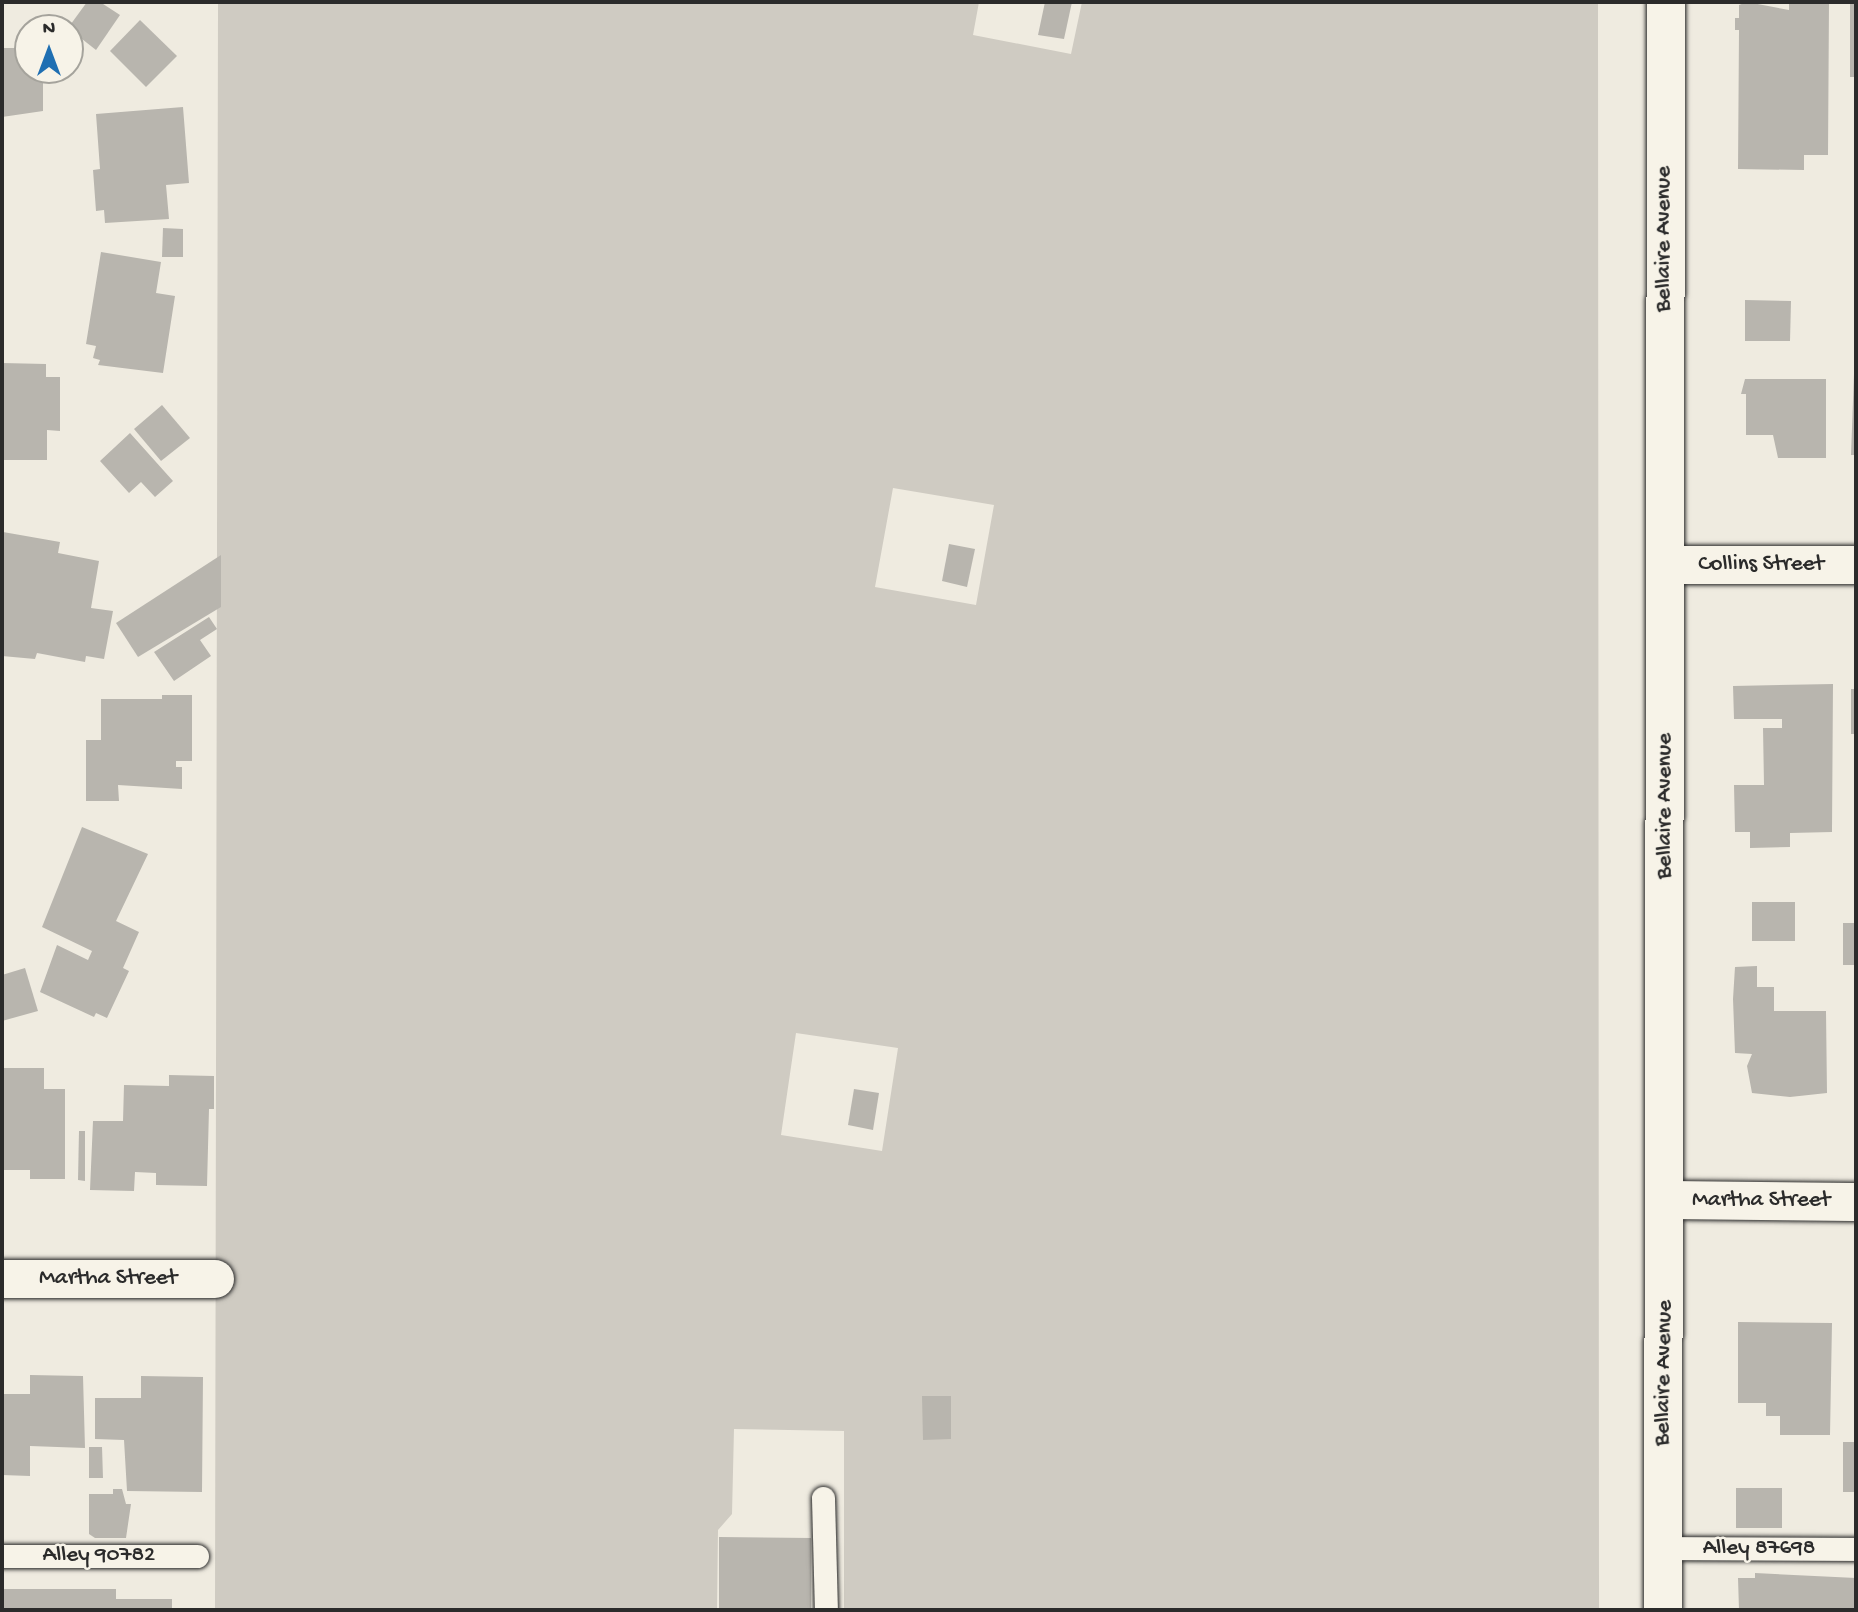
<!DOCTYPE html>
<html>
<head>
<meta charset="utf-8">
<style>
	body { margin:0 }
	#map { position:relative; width:1858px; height:1612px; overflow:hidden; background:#efebe0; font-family:"Gochi Hand",sans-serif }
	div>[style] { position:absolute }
	.green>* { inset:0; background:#cfcbc2 }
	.building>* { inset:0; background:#b8b5ae }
	.roads { filter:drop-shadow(0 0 2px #2b2b2b) drop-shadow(0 0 2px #2b2b2b) }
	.lane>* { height:23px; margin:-11.5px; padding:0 11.5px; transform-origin:11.5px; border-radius:11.5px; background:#f7f3e8 }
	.street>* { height:38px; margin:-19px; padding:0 19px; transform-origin:19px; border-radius:19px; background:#f7f3e8 }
	.secondary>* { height:38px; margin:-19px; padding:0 19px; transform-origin:19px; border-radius:19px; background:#f7f3e8 }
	span { translate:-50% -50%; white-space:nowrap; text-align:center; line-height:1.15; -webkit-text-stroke:5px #f7f3e8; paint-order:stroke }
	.street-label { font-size:23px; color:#2b2b2b }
	.frame { position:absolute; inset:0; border:4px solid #2b2b2b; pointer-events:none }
	.north { position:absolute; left:14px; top:14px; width:70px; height:70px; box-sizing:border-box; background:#f7f3e8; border:2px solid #a5a39c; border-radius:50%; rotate:0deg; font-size:19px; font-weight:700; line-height:28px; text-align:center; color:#2b2b2b }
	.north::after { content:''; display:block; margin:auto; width:24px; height:32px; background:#1f6fb2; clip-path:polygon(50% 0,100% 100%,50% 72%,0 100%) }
</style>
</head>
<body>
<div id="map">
	<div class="green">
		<i style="clip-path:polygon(evenodd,218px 2px,979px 2px,973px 35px,1071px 54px,1082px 2px,1598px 2px,1599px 1610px,844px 1610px,844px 1431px,734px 1429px,732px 1514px,718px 1530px,717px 1610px,215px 1610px,218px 2px,893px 488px,994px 505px,976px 605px,875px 587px,893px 488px,218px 2px,796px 1033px,898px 1048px,882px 1151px,781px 1135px,796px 1033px)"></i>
	</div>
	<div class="building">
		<i style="clip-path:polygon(87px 2px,100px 2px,120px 15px,96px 50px,68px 28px)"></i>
		<i style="clip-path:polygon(1045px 2px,1072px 2px,1064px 39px,1038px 35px)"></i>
		<i style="clip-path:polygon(1747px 2px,1789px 10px,1789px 2px,1829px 3px,1828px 155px,1804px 155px,1804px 170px,1738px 169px,1739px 30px,1735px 30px,1735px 18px,1739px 18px,1739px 5px)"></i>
		<i style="clip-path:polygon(1850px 2px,1856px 2px,1856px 77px,1850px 77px)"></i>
		<i style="clip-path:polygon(140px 20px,177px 56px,146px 87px,110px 51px)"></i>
		<i style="clip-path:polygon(2px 48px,28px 48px,28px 70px,43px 70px,43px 111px,2px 117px)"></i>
		<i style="clip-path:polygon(183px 107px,189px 183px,166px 185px,169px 219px,105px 223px,104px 210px,96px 211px,93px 170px,100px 169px,96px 114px)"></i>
		<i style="clip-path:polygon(163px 228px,183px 229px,183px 257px,162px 257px)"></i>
		<i style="clip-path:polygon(101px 252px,161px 262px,156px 293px,175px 296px,163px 373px,98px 365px,100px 360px,93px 358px,96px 346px,86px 344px)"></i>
		<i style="clip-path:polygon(1745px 300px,1791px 301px,1790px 341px,1745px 341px)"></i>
		<i style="clip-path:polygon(2px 363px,46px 364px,46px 377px,60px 377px,60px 431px,47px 430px,47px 460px,2px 460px)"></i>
		<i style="clip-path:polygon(1854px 374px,1856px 374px,1856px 455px,1851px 455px)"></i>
		<i style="clip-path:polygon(1745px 379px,1826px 379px,1826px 458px,1778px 458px,1773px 435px,1746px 435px,1746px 394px,1741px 394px)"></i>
		<i style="clip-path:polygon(162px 405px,190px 438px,161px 461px,134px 429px)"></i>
		<i style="clip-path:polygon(130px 433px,173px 481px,155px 497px,141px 482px,129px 493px,100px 461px)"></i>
		<i style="clip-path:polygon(3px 532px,60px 542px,58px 553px,99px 561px,91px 608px,113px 611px,104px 659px,86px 656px,85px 662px,37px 653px,35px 659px,2px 656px)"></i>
		<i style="clip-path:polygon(949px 544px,975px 549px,967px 587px,942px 581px)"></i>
		<i style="clip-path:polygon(221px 555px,221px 607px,138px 657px,116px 623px)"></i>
		<i style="clip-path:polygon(209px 617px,217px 629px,200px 640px,211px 656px,174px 681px,154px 652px)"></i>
		<i style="clip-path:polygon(1833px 684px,1832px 832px,1790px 833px,1790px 847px,1750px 848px,1750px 832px,1735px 832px,1734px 785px,1764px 785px,1763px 728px,1782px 728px,1782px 719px,1734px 719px,1733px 686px)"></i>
		<i style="clip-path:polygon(1851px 689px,1856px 689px,1856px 734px,1851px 734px)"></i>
		<i style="clip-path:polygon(162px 695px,192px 695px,192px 761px,176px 761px,176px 767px,182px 767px,182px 789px,118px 785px,119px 801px,86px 801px,86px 740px,101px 740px,101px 699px,162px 699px)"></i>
		<i style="clip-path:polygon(82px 827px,148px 854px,116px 921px,139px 932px,123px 968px,129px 971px,107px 1018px,96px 1013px,94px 1017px,40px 992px,57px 945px,88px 960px,92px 951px,42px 927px)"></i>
		<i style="clip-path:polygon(1752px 902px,1795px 902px,1795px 941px,1752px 941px)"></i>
		<i style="clip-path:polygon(1843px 923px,1856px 923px,1856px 965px,1843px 965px)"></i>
		<i style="clip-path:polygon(1757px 966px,1757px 987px,1774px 987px,1774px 1011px,1826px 1011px,1827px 1093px,1790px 1097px,1752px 1093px,1747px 1066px,1752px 1054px,1735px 1053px,1733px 999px,1735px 967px)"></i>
		<i style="clip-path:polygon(25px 968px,38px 1011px,2px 1021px,2px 975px)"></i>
		<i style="clip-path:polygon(2px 1068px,44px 1068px,44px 1089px,65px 1089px,65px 1179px,30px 1179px,30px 1170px,2px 1170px)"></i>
		<i style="clip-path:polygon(169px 1075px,214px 1076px,214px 1109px,209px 1109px,207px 1186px,156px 1185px,156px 1173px,135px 1172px,134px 1191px,90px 1190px,93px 1121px,123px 1121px,124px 1085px,169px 1086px)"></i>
		<i style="clip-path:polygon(854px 1089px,879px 1093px,873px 1130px,848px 1125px)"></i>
		<i style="clip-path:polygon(79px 1131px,85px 1131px,85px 1181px,78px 1180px)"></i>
		<i style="clip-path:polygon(1738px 1322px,1832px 1323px,1830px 1435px,1780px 1435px,1780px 1416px,1766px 1416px,1766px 1403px,1738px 1403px)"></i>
		<i style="clip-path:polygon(30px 1375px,83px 1376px,85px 1448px,30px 1446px,30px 1476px,2px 1475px,2px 1394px,30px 1394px)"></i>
		<i style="clip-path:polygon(141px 1376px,203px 1377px,202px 1492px,127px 1491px,124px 1440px,95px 1439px,95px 1398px,141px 1398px)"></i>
		<i style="clip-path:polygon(922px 1396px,951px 1396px,951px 1439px,923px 1440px)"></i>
		<i style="clip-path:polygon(1843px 1442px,1856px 1442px,1856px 1492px,1843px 1492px)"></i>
		<i style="clip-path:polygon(89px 1447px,102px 1447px,103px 1478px,89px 1478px)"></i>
		<i style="clip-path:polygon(1736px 1488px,1782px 1488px,1782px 1528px,1736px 1528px)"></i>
		<i style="clip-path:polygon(113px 1489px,122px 1489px,126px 1504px,131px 1504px,126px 1538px,95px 1538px,89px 1534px,89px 1494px,113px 1494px)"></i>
		<i style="clip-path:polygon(719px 1537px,811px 1538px,811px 1610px,719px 1610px)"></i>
		<i style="clip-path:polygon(1755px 1573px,1856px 1578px,1856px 1610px,1739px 1610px,1738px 1578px,1755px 1578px)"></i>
		<i style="clip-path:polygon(2px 1589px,116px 1589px,116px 1599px,172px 1599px,172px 1610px,2px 1610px)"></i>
	</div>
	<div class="roads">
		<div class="lane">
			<i style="left:823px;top:1498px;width:112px;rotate:88.5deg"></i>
			<i style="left:1662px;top:1548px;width:194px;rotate:0.3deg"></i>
			<i style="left:2px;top:1556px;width:195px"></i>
		</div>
		<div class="street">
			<i style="left:1665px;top:565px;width:191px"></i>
			<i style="left:1666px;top:1200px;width:190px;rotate:0.6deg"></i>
			<i style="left:2px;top:1279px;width:213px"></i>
		</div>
		<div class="secondary">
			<i style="left:1663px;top:1610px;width:1608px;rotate:-89.89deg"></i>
		</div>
	</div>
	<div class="street-label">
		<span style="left:1665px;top:239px;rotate:-90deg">Bellaire Avenue</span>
		<span style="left:1761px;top:565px">Collins Street</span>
		<span style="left:1666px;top:806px;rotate:-90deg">Bellaire Avenue</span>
		<span style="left:1761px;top:1201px">Martha Street</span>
		<span style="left:108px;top:1279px">Martha Street</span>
		<span style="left:1665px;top:1373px;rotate:-89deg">Bellaire Avenue</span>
		<span style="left:1759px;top:1549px">Alley 87698</span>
		<span style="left:99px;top:1556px">Alley 90782</span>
	</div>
	<div class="frame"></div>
	<div class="north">N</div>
</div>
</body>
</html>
